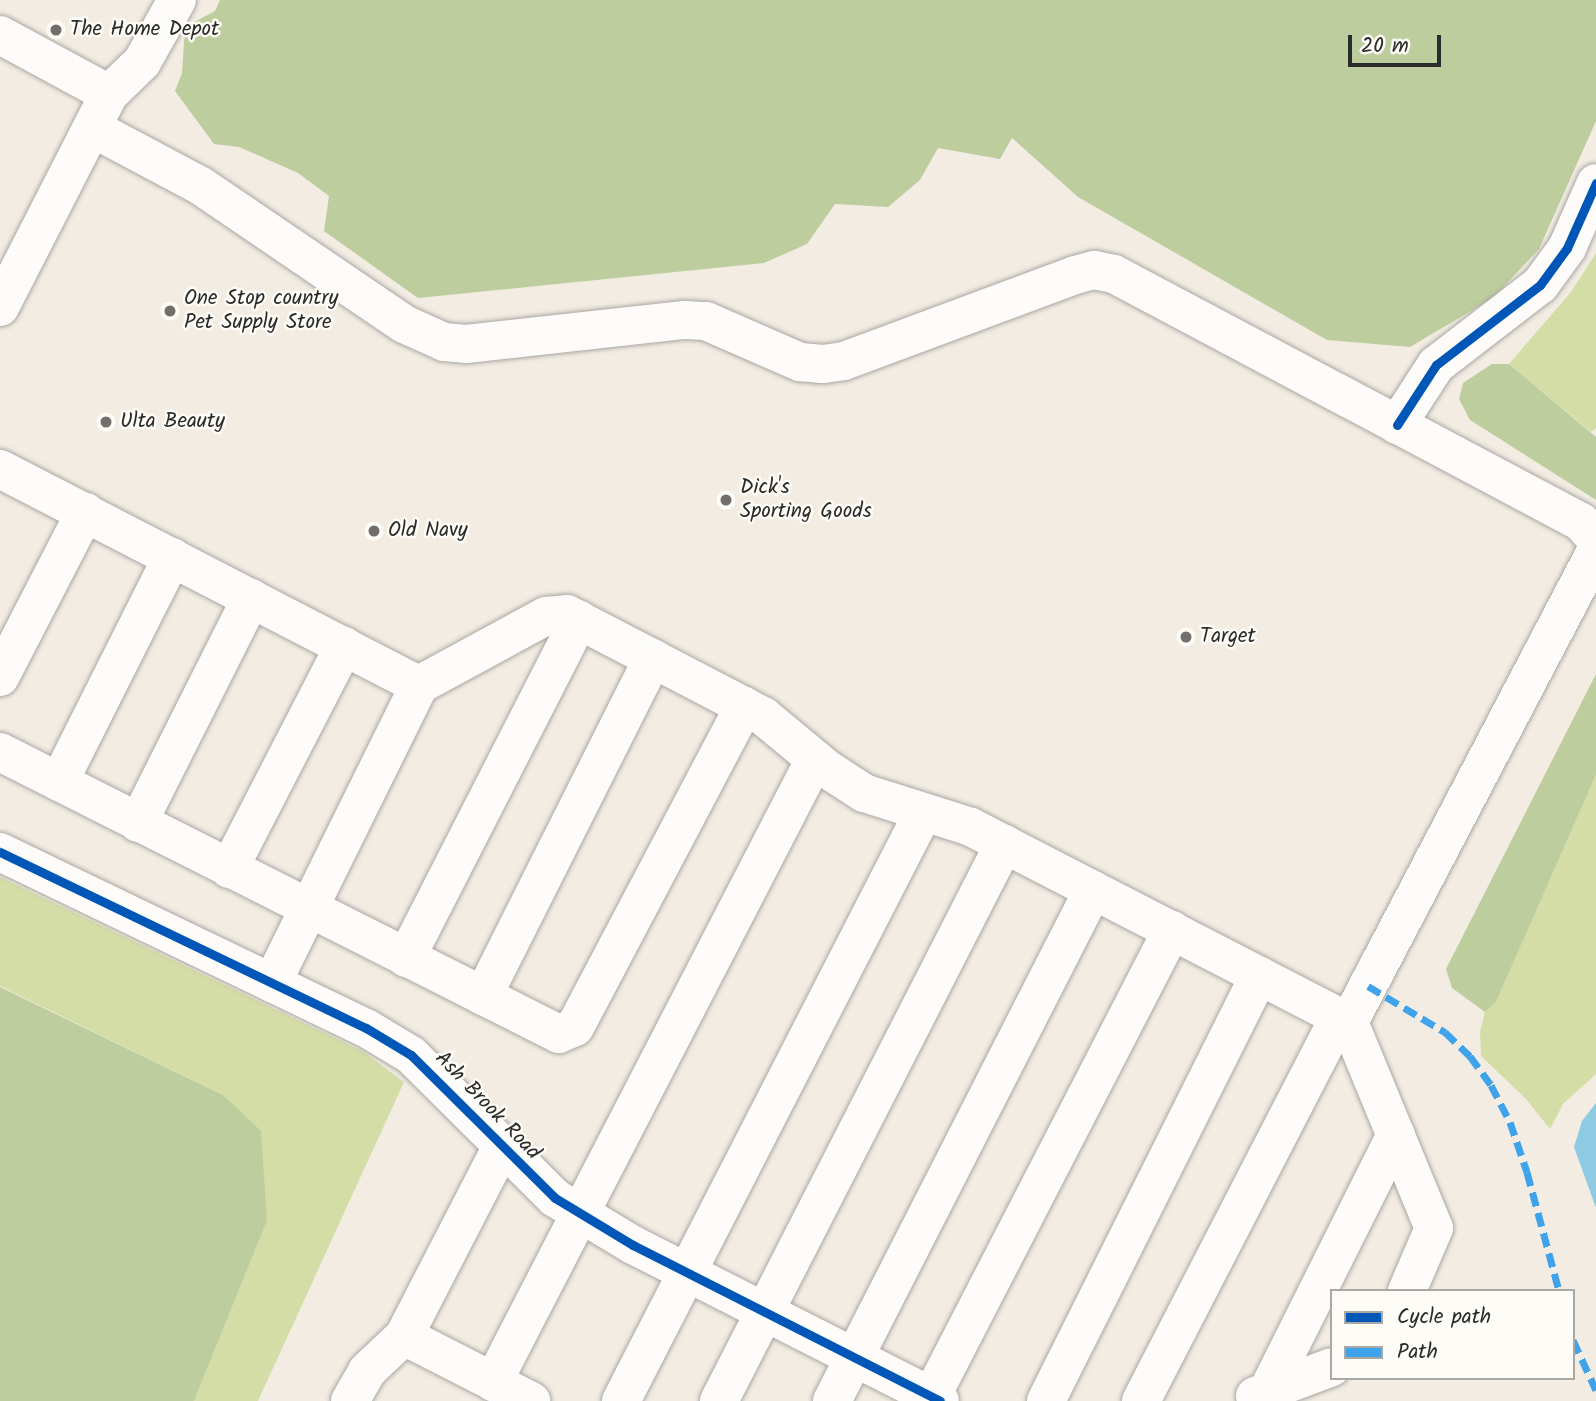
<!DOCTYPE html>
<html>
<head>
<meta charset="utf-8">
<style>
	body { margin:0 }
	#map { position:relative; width:1596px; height:1401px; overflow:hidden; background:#f2ece3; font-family:Kalam,sans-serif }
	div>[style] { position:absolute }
	.green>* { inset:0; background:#d4dda6 }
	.forest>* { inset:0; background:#becd9e }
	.water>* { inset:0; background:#8ecae1 }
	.roads { filter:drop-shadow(0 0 2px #aaa7a2) drop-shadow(0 0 2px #aaa7a2) }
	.minor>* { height:38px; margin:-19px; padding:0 19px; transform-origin:19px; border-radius:19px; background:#fdfcfb }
	.quiet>* { height:7px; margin-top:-3.5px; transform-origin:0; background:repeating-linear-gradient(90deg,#3ea3eb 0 14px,transparent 0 21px) }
	.cycleway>* { height:9px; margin:-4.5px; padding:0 4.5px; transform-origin:4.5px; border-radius:4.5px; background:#0057b8 }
	.dots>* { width:19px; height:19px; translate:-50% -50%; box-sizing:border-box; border:4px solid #fdfcf7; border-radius:50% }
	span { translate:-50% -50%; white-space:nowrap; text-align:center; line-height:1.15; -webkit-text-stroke:5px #fdfcf7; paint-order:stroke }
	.poi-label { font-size:21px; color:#2b2b2b }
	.left { translate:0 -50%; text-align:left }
	.street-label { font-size:21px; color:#2b2b2b }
	.legend { position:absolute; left:1330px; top:1289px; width:245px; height:91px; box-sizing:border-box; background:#fdfcf7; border:2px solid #a9a8a5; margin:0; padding:9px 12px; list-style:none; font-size:21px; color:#2b2b2b }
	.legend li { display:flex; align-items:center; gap:14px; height:35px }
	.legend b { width:35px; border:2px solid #a9a8a5 }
	.scale { position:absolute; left:1348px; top:35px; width:93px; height:32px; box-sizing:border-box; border:4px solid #2b2b2b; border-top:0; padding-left:9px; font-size:21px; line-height:24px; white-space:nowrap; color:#2b2b2b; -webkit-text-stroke:5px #fdfcf7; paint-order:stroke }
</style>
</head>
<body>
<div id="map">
	<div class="green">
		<i style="clip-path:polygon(1596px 253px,1596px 428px,1591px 432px,1509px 364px,1571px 292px)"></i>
		<i style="clip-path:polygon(1596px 775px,1596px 1074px,1563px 1104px,1550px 1129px,1526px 1099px,1481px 1056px,1480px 1032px,1485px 1012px,1496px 1002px)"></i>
		<i style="clip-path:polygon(0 877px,362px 1051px,404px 1082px,258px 1401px,194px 1401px,267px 1221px,223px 1095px,0 986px)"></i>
	</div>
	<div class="forest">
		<i style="clip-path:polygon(220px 0,1596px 0,1596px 121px,1539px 249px,1493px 298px,1410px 347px,1327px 340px,1078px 197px,1012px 138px,1000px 159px,938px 148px,920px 180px,888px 207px,835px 204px,807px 244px,764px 263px,418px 298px,324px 231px,329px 196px,298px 173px,239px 147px,214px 144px,175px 91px,182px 73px,185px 27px,215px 11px)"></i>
		<i style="clip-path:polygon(1492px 364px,1509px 364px,1596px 437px,1596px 500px,1470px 420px,1459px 399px,1463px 383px)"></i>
		<i style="clip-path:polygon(1596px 674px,1596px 775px,1496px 1002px,1485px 1012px,1452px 988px,1446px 969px)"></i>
		<i style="clip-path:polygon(0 987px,223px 1095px,261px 1131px,267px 1221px,194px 1401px,0 1401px)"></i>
	</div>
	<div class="water">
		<i style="clip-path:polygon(1596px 1103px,1596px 1208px,1574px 1147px,1582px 1121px)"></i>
	</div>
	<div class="roads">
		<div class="minor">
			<i style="left:0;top:35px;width:124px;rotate:28.4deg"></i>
			<i style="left:92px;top:128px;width:123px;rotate:28deg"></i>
			<i style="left:201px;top:186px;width:245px;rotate:34.2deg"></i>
			<i style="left:404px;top:324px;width:44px;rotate:24.2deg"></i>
			<i style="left:444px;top:342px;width:22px;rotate:5deg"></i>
			<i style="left:466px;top:344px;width:220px;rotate:-6.3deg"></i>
			<i style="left:685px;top:320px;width:21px;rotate:3deg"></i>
			<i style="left:706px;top:321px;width:103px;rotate:23.6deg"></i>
			<i style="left:800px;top:362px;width:23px;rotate:5deg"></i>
			<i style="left:823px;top:364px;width:21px;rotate:-8deg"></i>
			<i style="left:844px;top:361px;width:246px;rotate:-20.4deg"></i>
			<i style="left:1075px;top:275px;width:20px;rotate:-15deg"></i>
			<i style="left:1094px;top:270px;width:20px;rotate:11deg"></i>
			<i style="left:1114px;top:274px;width:529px;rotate:27.97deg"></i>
			<i style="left:1581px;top:522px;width:23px;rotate:49deg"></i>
			<i style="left:0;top:307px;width:239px;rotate:-62.9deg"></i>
			<i style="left:109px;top:94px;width:46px;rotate:-44.1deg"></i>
			<i style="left:142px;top:62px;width:71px;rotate:-60.6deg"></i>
			<i style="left:1397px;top:425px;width:72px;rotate:-57deg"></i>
			<i style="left:1436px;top:365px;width:131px;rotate:-37.6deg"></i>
			<i style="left:1540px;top:285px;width:46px;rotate:-53.9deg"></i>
			<i style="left:1567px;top:248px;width:71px;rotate:-66deg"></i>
			<i style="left:0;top:469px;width:471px;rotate:27.3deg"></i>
			<i style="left:0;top:677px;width:186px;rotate:-62.7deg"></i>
			<i style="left:0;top:752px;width:626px;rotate:26.77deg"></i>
			<i style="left:559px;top:1034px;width:17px;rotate:-24deg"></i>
			<i style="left:575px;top:1027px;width:363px;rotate:-62.2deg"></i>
			<i style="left:59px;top:782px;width:252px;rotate:-63.3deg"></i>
			<i style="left:138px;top:823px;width:252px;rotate:-63.3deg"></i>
			<i style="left:0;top:852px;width:406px;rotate:25.7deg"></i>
			<i style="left:366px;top:1028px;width:52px;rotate:31deg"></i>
			<i style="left:411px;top:1055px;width:203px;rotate:44.8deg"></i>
			<i style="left:555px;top:1198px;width:91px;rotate:31.1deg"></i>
			<i style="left:633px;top:1245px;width:344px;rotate:26.9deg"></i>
			<i style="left:229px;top:869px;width:251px;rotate:-62.7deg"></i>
			<i style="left:406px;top:958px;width:380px;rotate:-62.9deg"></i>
			<i style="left:272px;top:983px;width:332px;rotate:-63.7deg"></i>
			<i style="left:419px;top:685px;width:145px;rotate:-28.5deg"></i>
			<i style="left:546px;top:616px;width:21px;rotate:-5deg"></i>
			<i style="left:567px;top:614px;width:221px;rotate:27.5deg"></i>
			<i style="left:763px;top:716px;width:83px;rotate:39.6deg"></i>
			<i style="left:827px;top:769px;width:44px;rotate:33deg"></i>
			<i style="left:864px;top:793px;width:112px;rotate:17.6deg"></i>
			<i style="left:971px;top:827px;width:425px;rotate:27.3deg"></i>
			<i style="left:1349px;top:1022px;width:223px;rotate:67.6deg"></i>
			<i style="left:1434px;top:1228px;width:69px;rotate:113.2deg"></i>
			<i style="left:483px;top:996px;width:378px;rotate:-63.3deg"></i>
			<i style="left:1349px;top:1022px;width:532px;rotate:-62.33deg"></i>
			<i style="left:404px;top:1336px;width:143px;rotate:27.1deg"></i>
			<i style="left:493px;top:1382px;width:701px;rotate:-62.67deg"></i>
			<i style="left:1267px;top:1392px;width:288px;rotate:-63.4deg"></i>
			<i style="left:1255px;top:1396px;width:82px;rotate:-20.6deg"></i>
			<i style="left:350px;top:1401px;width:34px;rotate:-60deg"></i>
			<i style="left:367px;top:1371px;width:51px;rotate:-43.4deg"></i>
			<i style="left:404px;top:1336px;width:214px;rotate:-62.7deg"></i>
			<i style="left:621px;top:1401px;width:661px;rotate:-62.81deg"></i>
			<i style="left:719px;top:1401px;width:626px;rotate:-62.9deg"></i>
			<i style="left:832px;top:1401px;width:574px;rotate:-62.94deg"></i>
			<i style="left:929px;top:1401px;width:530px;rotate:-62.71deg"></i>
			<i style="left:1046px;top:1401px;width:476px;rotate:-63.4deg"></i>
			<i style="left:1141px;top:1401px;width:432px;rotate:-62.7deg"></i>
		</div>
	</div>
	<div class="quiet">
		<i style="left:1368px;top:986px;width:90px;rotate:30.9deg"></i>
		<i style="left:1445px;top:1032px;width:35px;rotate:44deg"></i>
		<i style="left:1470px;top:1056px;width:36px;rotate:54deg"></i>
		<i style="left:1491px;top:1085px;width:42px;rotate:62.8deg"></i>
		<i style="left:1510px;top:1122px;width:53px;rotate:71.2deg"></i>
		<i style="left:1527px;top:1172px;width:123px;rotate:74.9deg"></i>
		<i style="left:1573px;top:1340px;width:55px;rotate:65.3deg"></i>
	</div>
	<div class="cycleway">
		<i style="left:1397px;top:425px;width:72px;rotate:-57deg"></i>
		<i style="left:1436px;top:365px;width:131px;rotate:-37.6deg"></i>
		<i style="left:1540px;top:285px;width:46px;rotate:-53.9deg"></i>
		<i style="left:1567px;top:248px;width:71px;rotate:-66deg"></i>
		<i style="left:0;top:852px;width:406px;rotate:25.7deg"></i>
		<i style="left:366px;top:1028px;width:52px;rotate:31deg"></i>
		<i style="left:411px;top:1055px;width:203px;rotate:44.8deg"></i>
		<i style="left:555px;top:1198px;width:91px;rotate:31.1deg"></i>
		<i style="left:633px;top:1245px;width:344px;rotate:26.9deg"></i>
	</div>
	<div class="dots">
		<i style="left:56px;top:30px;background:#716f6b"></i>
		<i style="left:170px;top:311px;background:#716f6b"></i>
		<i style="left:106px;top:422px;background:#716f6b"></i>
		<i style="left:726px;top:500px;background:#716f6b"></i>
		<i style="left:374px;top:531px;background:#716f6b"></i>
		<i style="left:1186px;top:637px;background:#716f6b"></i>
	</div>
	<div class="poi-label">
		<span class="left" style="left:70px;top:30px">The Home Depot</span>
		<span class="left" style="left:184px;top:311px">One Stop country<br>Pet Supply Store</span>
		<span class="left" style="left:120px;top:422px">Ulta Beauty</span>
		<span class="left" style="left:740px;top:500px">Dick's<br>Sporting Goods</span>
		<span class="left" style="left:388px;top:531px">Old Navy</span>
		<span class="left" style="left:1200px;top:637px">Target</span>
	</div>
	<div class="street-label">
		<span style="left:487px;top:1106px;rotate:46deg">Ash Brook Road</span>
	</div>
	<ul class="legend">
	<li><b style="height:9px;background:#0057b8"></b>Cycle path</li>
	<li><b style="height:9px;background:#3ea3eb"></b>Path</li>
	</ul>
	<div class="scale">20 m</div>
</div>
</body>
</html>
